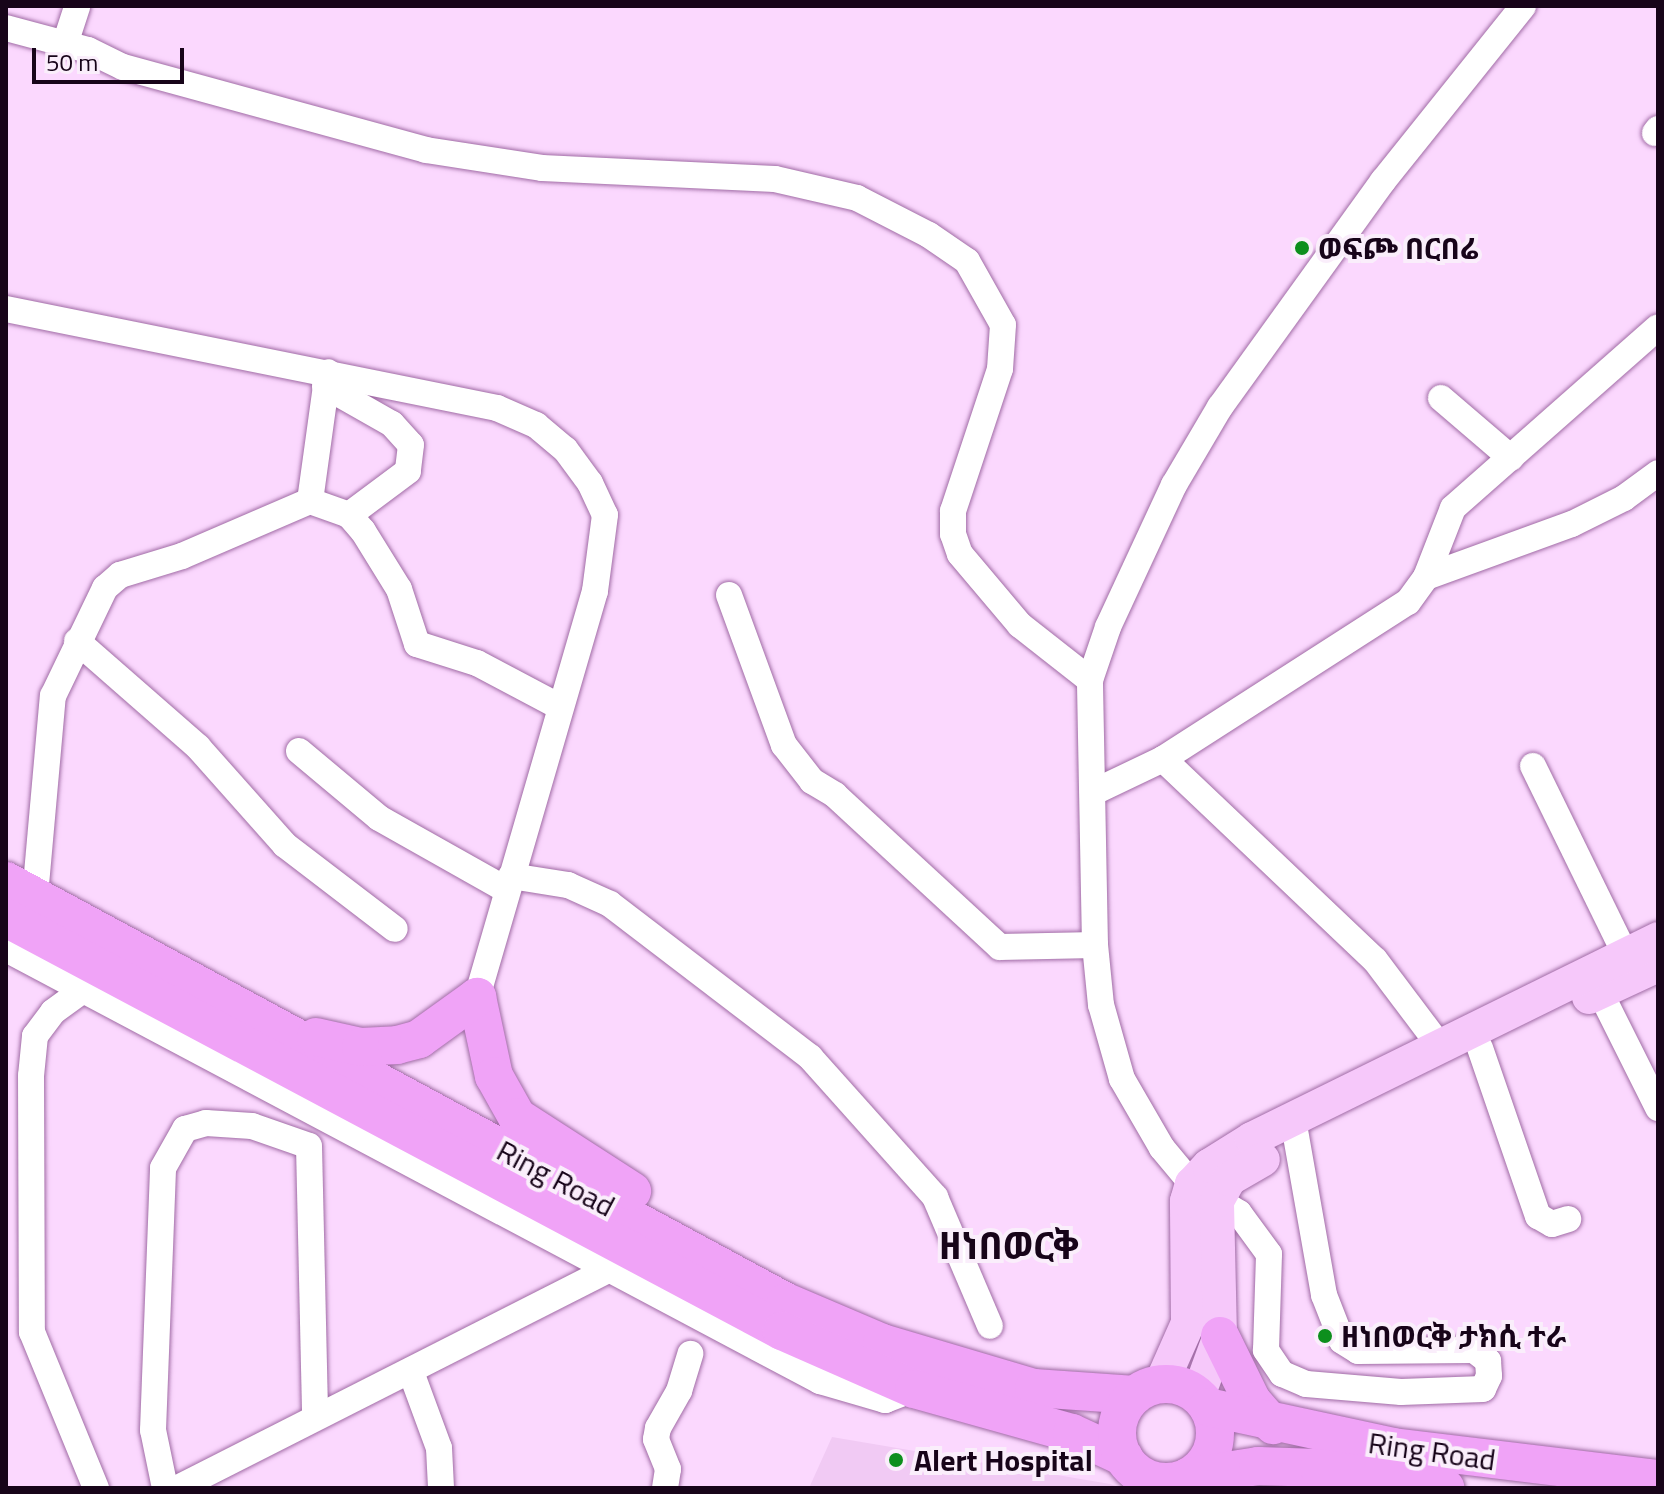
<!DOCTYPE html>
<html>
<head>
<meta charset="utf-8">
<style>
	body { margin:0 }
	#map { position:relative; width:1664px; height:1494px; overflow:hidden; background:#fbd8fe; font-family:"Titillium Web","Noto Sans Ethiopic",sans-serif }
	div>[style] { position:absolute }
	.built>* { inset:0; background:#f1caf4 }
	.roads { filter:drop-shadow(0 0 2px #a06ba5) drop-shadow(0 0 2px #a06ba5) }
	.minor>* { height:26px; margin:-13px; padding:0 13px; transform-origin:13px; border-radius:13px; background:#fff }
	.major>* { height:34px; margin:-17px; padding:0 17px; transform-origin:17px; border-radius:17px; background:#f6c8fa }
	.highway>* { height:38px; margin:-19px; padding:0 19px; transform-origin:19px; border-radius:19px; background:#f0a3f7 }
	.highway>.ring { margin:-19px; padding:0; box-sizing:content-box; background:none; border:38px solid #f0a3f7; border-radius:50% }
	.dots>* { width:22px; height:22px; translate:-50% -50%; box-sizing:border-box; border:4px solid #faeefb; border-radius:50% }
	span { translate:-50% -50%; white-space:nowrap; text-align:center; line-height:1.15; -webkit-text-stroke:8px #faeefb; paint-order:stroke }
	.poi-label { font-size:30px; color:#170419; font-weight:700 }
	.left { translate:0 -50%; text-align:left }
	.street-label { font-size:30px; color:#170419 }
	.district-label { font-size:38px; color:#170419; font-weight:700 }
	.frame { position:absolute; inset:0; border:8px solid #170419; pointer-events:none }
	.scale { position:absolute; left:32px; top:48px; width:152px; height:36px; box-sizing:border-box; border:4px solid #170419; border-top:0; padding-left:10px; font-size:24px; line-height:28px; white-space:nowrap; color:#170419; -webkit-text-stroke:6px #faeefb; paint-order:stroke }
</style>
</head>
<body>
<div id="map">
	<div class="built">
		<i style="clip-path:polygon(832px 1437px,1110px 1484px,1121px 1488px,809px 1488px)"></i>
	</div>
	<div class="roads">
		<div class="minor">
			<i style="left:6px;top:28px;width:85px;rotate:15deg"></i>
			<i style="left:88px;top:50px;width:39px;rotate:26deg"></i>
			<i style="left:123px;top:67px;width:314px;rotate:15.3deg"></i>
			<i style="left:426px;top:150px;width:117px;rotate:8.8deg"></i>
			<i style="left:542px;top:168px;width:233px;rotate:2.7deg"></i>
			<i style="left:775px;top:179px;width:84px;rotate:13deg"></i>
			<i style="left:857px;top:198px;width:81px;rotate:27.2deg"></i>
			<i style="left:929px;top:235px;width:46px;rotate:34.4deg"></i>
			<i style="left:967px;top:261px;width:73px;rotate:60.6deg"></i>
			<i style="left:1003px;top:325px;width:44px;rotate:93.9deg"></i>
			<i style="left:1000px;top:369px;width:150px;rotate:108.3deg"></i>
			<i style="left:953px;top:511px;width:23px;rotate:90deg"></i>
			<i style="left:953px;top:534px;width:21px;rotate:71deg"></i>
			<i style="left:960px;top:554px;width:93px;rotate:49.8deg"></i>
			<i style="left:1020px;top:625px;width:89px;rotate:38.2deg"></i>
			<i style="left:65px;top:44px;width:40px;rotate:-72deg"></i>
			<i style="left:1655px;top:133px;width:5px;rotate:-53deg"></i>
			<i style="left:6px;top:309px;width:501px;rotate:11.4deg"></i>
			<i style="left:497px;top:408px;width:43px;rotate:23.6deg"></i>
			<i style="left:536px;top:425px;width:38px;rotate:40deg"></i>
			<i style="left:565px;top:449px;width:42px;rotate:53.7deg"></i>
			<i style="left:590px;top:483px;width:35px;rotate:65deg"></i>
			<i style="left:605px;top:515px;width:77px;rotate:97.5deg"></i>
			<i style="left:595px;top:591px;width:423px;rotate:106.2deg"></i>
			<i style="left:325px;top:386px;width:77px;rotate:29.6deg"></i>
			<i style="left:392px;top:424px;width:28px;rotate:48deg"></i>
			<i style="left:411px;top:445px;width:26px;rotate:97deg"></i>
			<i style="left:408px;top:471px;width:74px;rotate:143.3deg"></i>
			<i style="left:1441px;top:398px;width:92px;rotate:40.6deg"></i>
			<i style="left:310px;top:501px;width:130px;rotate:-82.1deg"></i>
			<i style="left:1426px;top:577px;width:155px;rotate:-20deg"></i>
			<i style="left:1572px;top:524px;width:58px;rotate:-26.6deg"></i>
			<i style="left:1624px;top:498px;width:42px;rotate:-36.3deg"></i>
			<i style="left:729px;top:595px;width:160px;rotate:69.9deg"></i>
			<i style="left:784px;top:745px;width:46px;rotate:52.1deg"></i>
			<i style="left:812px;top:781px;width:27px;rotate:31deg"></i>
			<i style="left:835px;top:795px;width:224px;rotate:42.7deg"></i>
			<i style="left:1000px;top:947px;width:95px;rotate:-1.2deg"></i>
			<i style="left:77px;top:641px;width:161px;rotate:41.2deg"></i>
			<i style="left:198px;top:747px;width:131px;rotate:48.4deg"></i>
			<i style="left:285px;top:845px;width:138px;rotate:37.4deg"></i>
			<i style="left:299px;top:751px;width:104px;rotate:39.9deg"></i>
			<i style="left:379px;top:818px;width:147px;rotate:29.4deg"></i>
			<i style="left:1163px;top:759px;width:292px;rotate:43.5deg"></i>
			<i style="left:1375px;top:960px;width:106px;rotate:53deg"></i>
			<i style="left:1533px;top:766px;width:209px;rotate:63.9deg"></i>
			<i style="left:1094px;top:792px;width:76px;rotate:-25.6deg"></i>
			<i style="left:1163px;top:759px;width:291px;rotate:-32.7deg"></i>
			<i style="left:1408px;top:602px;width:31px;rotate:-54deg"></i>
			<i style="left:1426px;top:577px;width:74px;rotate:-68.6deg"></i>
			<i style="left:1453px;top:508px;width:273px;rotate:-41.4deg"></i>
			<i style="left:511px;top:876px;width:58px;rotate:9deg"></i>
			<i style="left:568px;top:885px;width:46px;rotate:24.3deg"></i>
			<i style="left:610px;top:904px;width:252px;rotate:37.4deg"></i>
			<i style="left:810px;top:1057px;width:188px;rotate:48.2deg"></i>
			<i style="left:935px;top:1197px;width:140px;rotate:66.9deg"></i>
			<i style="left:35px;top:896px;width:201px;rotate:-84.9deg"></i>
			<i style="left:53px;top:696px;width:120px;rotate:-64.3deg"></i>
			<i style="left:105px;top:588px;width:20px;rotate:-41deg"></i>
			<i style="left:120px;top:575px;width:65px;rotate:-17deg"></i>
			<i style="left:182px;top:556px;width:139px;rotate:-23.3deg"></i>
			<i style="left:310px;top:501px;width:41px;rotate:19.7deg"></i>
			<i style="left:349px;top:515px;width:21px;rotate:49deg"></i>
			<i style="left:363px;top:531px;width:68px;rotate:58.2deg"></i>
			<i style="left:399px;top:589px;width:58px;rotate:71.9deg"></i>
			<i style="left:417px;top:644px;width:63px;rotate:17.6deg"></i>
			<i style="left:477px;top:663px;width:94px;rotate:27.9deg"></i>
			<i style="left:6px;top:949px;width:922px;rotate:27.96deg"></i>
			<i style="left:820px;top:1381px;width:68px;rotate:16.3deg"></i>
			<i style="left:885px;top:1400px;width:31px;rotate:-21deg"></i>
			<i style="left:83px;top:990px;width:37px;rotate:144deg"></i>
			<i style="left:53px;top:1012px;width:30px;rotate:127deg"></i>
			<i style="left:35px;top:1036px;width:40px;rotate:95.7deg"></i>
			<i style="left:31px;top:1076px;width:256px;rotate:89.8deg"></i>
			<i style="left:32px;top:1332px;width:169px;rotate:67.7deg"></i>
			<i style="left:1600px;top:992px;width:130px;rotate:63.4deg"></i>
			<i style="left:1480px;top:1048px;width:178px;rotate:71deg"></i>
			<i style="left:1538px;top:1216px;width:16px;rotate:30deg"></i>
			<i style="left:1552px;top:1224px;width:17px;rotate:-17deg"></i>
			<i style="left:1293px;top:1119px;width:179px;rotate:80deg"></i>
			<i style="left:1324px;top:1295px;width:49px;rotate:68.6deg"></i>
			<i style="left:1342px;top:1341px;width:19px;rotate:32deg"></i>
			<i style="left:1358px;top:1351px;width:116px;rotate:-0.5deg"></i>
			<i style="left:1474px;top:1350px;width:18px;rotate:38deg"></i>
			<i style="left:1488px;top:1361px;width:15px;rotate:86deg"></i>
			<i style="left:1489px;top:1376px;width:14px;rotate:115deg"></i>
			<i style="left:1483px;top:1389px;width:82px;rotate:177.9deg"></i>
			<i style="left:1401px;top:1392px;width:95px;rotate:-175.2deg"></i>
			<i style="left:1306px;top:1384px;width:26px;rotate:-157deg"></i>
			<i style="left:1282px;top:1374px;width:29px;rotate:-124deg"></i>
			<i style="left:1266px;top:1350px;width:96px;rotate:-88.2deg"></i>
			<i style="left:1269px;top:1254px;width:51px;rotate:-126.2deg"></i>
			<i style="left:1239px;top:1213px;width:55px;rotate:-148.3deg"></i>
			<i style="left:1192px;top:1184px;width:47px;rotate:-129.8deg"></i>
			<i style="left:1162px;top:1148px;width:80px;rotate:-120.1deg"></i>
			<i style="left:1122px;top:1079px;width:77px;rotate:-105.8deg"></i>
			<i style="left:1101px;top:1005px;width:60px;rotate:-95.7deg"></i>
			<i style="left:1095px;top:945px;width:265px;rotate:-91.1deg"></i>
			<i style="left:1090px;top:680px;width:56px;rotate:-71.2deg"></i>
			<i style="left:1108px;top:627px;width:157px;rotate:-65.1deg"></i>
			<i style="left:1174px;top:485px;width:91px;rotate:-59.5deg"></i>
			<i style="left:1220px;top:407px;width:279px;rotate:-54.2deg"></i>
			<i style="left:1383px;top:181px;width:224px;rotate:-51.3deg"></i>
			<i style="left:411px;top:1372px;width:81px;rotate:69.8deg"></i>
			<i style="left:439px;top:1448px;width:40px;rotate:87.1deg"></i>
			<i style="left:1138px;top:1473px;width:15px;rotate:86deg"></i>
			<i style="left:165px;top:1488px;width:59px;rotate:-101.7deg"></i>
			<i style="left:153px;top:1430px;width:262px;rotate:-87.8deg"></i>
			<i style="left:163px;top:1168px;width:45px;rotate:-60.6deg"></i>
			<i style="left:185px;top:1129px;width:22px;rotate:-16deg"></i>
			<i style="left:206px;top:1123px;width:46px;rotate:3.7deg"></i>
			<i style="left:252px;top:1126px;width:60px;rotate:19.3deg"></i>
			<i style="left:309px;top:1146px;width:270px;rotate:88.7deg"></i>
			<i style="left:178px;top:1488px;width:482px;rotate:-26.9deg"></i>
			<i style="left:665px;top:1488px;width:19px;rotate:-81deg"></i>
			<i style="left:668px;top:1469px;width:32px;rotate:-112deg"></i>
			<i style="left:656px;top:1439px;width:11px;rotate:-80deg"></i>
			<i style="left:658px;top:1428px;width:43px;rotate:-60.4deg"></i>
			<i style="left:679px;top:1391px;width:39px;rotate:-73deg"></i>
		</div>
		<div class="major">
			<i style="left:1589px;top:997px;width:76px;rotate:-24.9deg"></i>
			<i style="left:1161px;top:1384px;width:67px;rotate:-66.1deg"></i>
			<i style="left:1188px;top:1323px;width:122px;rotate:-90.5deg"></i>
			<i style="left:1187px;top:1201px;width:18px;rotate:-74deg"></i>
			<i style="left:1192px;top:1184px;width:25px;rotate:-47deg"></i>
			<i style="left:1209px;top:1166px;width:51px;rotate:-32.1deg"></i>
			<i style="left:1252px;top:1139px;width:453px;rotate:-26.2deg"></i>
			<i style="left:1198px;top:1396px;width:64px;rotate:-69.9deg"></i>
			<i style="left:1220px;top:1336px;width:135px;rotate:-91.3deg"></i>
			<i style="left:1217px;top:1201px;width:25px;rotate:-61deg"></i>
			<i style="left:1229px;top:1179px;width:39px;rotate:-30deg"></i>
		</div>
		<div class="highway">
			<i style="left:6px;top:881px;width:886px;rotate:28.36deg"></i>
			<i style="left:786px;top:1302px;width:104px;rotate:23.1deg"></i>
			<i style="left:882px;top:1343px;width:159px;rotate:16.5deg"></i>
			<i style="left:1034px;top:1388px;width:101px;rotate:4deg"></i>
			<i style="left:6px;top:918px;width:879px;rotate:28.02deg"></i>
			<i style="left:782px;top:1331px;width:144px;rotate:23.7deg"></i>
			<i style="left:914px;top:1389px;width:164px;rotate:15.6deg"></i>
			<i style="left:1072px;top:1433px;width:57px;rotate:24.8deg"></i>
			<i style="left:477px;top:997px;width:81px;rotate:77.9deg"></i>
			<i style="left:494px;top:1076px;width:47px;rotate:60.7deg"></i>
			<i style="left:517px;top:1117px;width:137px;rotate:32.8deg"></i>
			<i style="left:316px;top:1037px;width:46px;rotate:12.5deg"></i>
			<i style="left:361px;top:1047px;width:36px;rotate:-3deg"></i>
			<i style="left:397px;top:1045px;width:23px;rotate:-15deg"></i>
			<i style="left:419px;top:1039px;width:72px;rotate:-35.9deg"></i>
			<i style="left:1220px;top:1336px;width:72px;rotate:63.8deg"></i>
			<i style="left:1252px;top:1401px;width:32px;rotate:49deg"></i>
			<i class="ring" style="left:1117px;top:1384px;width:60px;height:60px"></i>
			<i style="left:1208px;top:1407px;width:189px;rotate:12.2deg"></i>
			<i style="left:1393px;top:1447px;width:267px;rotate:6.9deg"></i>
			<i style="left:1188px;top:1477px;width:71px;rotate:-8.9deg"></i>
			<i style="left:1258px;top:1466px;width:61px;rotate:1.9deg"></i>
			<i style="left:1319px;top:1468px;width:128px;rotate:9deg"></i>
		</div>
	</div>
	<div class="dots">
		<i style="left:1302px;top:248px;background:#0d8f1d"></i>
		<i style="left:1325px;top:1336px;background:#0d8f1d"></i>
		<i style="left:896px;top:1460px;background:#0d8f1d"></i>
	</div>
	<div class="poi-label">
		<span class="left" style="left:1318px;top:248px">ወፍጮ በርበሬ</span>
		<span class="left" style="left:1341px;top:1336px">ዘነበወርቅ ታክሲ ተራ</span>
		<span class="left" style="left:914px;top:1460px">Alert Hospital</span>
	</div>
	<div class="street-label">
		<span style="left:556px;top:1178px;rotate:28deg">Ring Road</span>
		<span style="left:1432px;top:1451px;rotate:8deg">Ring Road</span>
	</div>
	<div class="district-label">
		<span style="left:1009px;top:1246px">ዘነበወርቅ</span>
	</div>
	<div class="frame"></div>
	<div class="scale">50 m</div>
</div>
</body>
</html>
